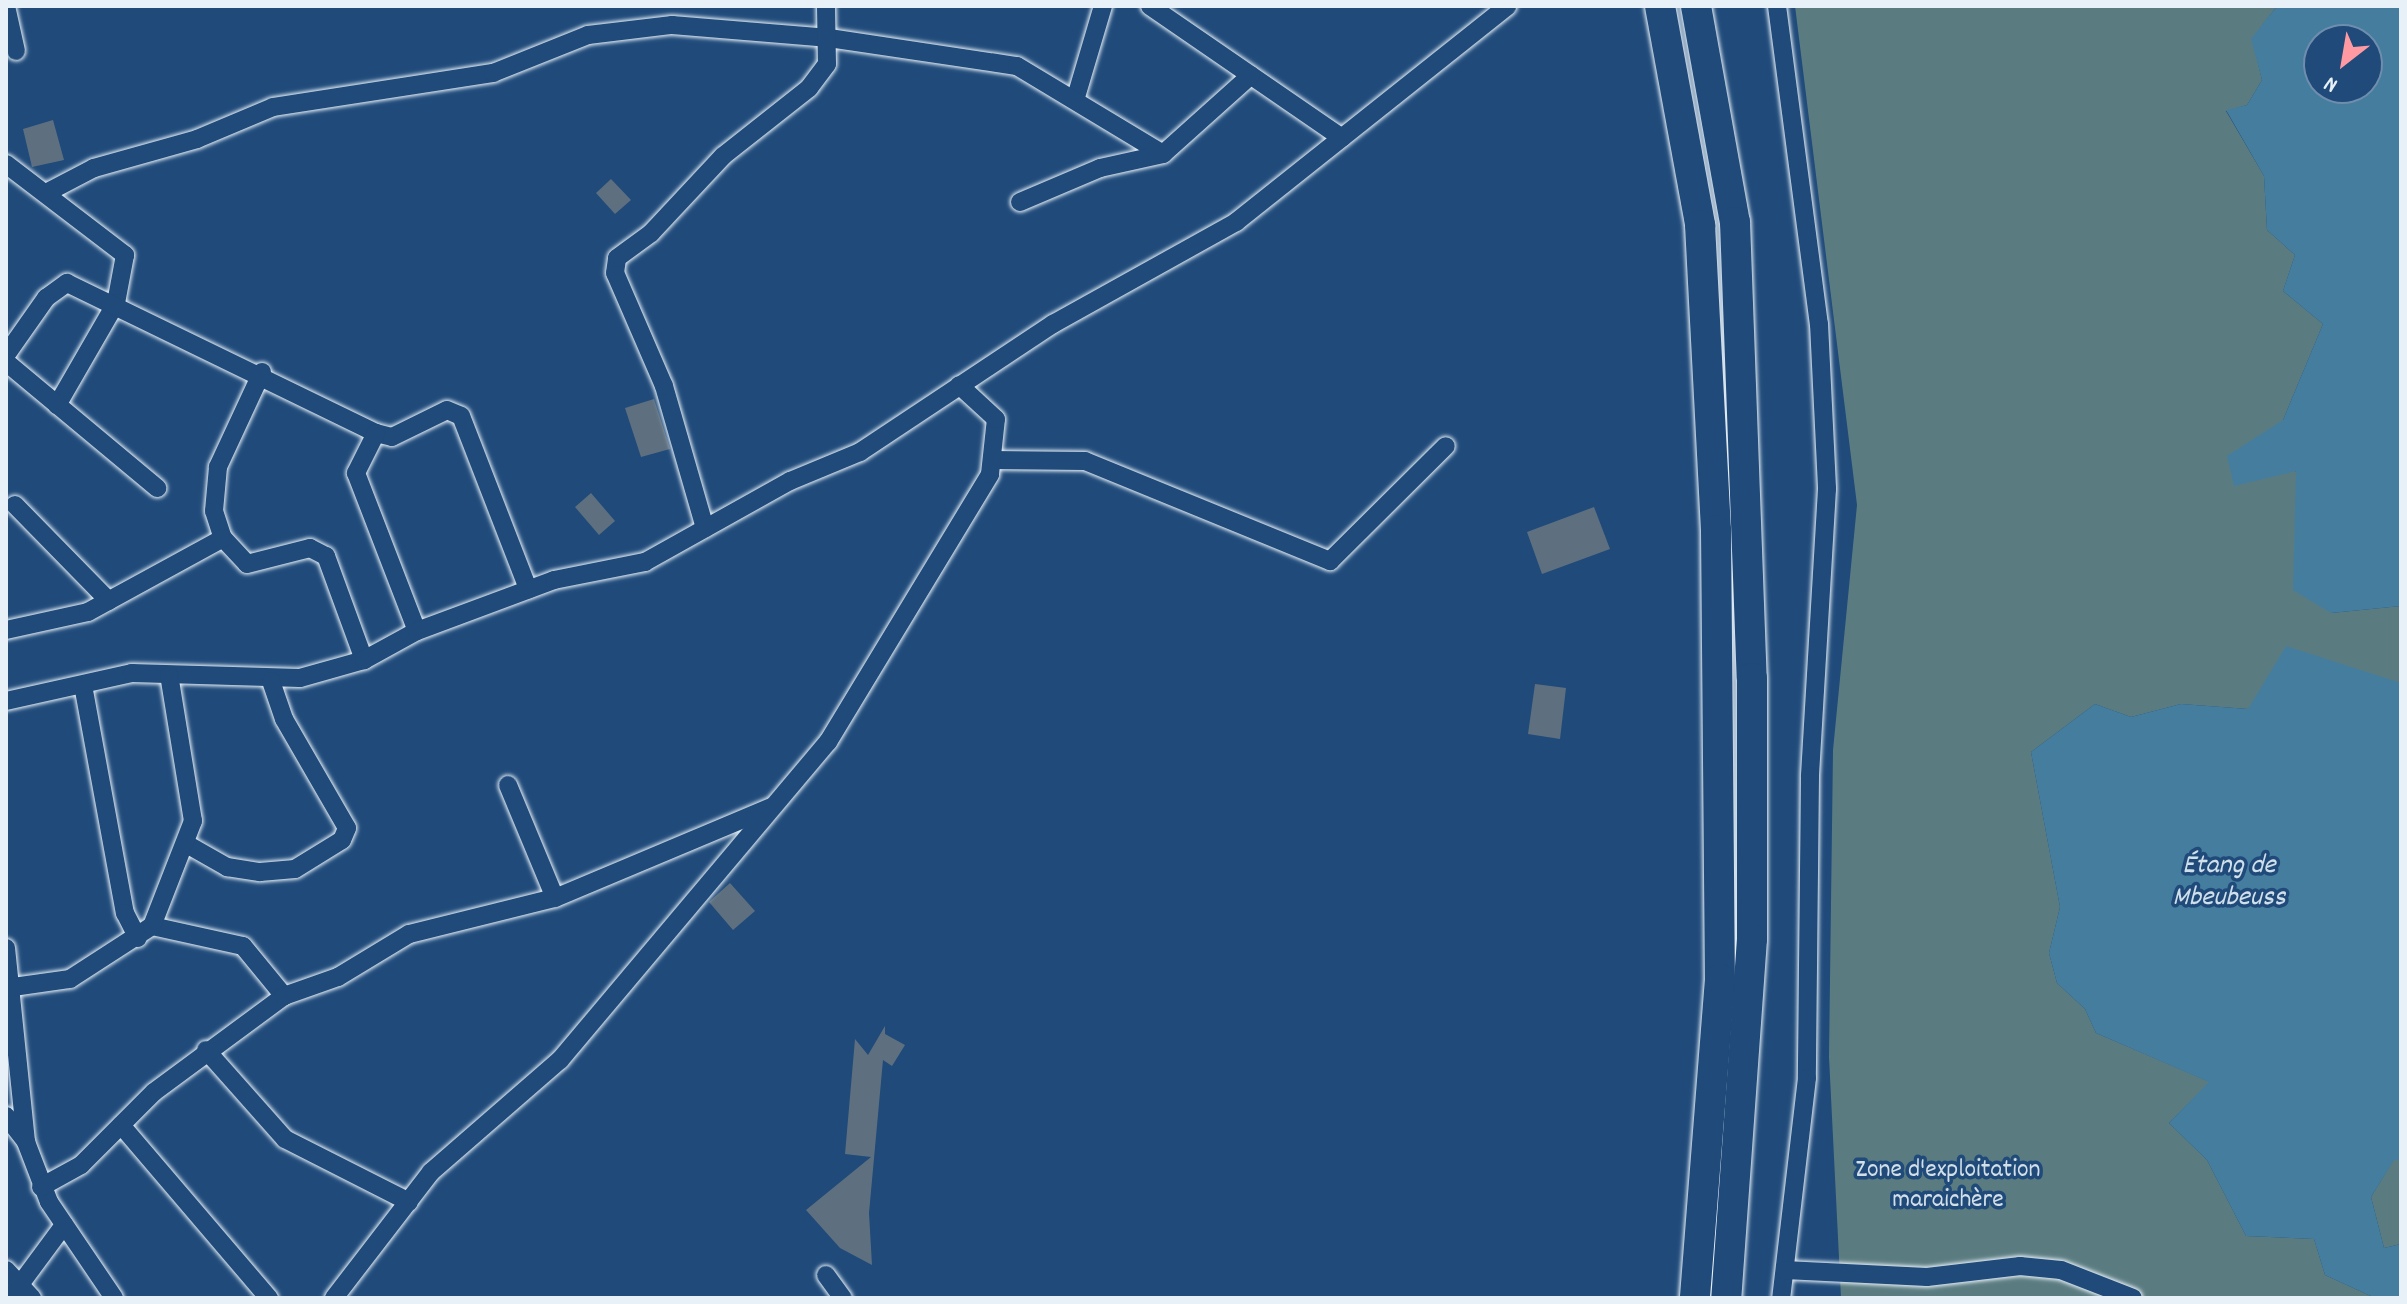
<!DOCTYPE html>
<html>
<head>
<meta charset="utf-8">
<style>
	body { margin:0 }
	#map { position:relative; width:2407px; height:1304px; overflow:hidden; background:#1f4a7a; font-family:Dekko,sans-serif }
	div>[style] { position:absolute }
	.green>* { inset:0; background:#5a7c81 }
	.water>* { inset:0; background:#457d9f }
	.building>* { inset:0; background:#5e707f }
	.roads { filter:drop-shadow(0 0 2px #e8f1f8) drop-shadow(0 0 2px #e8f1f8) }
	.minor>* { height:18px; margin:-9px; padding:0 9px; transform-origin:9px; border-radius:9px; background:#1f4a7a }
	.trunk>* { height:30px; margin:-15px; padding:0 15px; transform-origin:15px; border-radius:15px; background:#1f4a7a }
	span { translate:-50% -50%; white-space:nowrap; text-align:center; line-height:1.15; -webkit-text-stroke:7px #1f4a7a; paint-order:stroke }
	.park-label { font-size:26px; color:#d3dfe6 }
	.water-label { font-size:28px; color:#d0e0eb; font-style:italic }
	.frame { position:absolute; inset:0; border:8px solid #e8f1f8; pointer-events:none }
	.north { position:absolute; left:2303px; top:24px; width:80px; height:80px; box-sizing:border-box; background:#1f4a7a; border:2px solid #6f8dac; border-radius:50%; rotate:211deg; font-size:22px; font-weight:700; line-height:32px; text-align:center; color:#e8f1f8 }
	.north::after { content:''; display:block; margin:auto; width:28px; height:36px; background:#ff9aa2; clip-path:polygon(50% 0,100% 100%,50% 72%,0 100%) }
</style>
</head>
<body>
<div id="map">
	<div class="green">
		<i style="clip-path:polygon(1795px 6px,2277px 6px,2252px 39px,2262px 80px,2247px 105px,2226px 111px,2264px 176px,2267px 230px,2295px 255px,2283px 291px,2323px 324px,2283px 420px,2331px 613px,2401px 606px,2401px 683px,2248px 709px,2181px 704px,2131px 717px,2095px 704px,2031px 752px,2060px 907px,2049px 953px,2057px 983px,2085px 1009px,2096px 1033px,2210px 1082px,2169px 1123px,2207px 1160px,2246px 1236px,2314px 1239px,2325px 1275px,2375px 1298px,1841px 1298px,1829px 1057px,1833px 750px,1857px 505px)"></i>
		<i style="clip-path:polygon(2394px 1159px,2401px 1160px,2401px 1244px,2384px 1248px,2371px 1197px)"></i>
	</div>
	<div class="water">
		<i style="clip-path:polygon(evenodd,2277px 6px,2401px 6px,2401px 606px,2331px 613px,2293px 590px,2296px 471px,2234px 486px,2227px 456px,2283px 420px,2323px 324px,2283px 291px,2295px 255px,2267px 230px,2264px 176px,2226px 110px,2247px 105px,2262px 80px,2251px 39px,2277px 6px,2319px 40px,2367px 40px,2367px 88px,2319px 88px,2319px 40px)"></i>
		<i style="clip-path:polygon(2286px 646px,2401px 683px,2401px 1160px,2394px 1160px,2371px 1197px,2384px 1248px,2401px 1244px,2401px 1298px,2375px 1298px,2325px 1275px,2314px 1239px,2246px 1236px,2207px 1160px,2169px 1123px,2209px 1082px,2096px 1033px,2085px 1009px,2057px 983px,2049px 953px,2060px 907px,2031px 752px,2095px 704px,2131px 717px,2181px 704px,2248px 709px)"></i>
	</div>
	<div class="building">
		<i style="clip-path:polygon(53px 120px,64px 160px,32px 167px,23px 129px)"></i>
		<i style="clip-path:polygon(611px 179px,631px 200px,615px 214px,596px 193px)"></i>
		<i style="clip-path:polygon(654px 399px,670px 449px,641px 457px,625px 408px)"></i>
		<i style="clip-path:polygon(591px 493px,615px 521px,599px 535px,575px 507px)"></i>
		<i style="clip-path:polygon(1594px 507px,1610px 549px,1542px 574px,1527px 532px)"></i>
		<i style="clip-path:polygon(1535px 684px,1566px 688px,1560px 739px,1528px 734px)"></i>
		<i style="clip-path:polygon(730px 883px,755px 911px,733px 930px,709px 902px)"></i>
		<i style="clip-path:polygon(885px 1026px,885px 1034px,905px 1045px,892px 1066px,883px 1060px,869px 1213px,872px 1265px,840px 1248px,806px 1210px,871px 1157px,845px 1154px,855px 1039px,868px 1055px)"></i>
	</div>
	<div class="roads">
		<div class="minor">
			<i style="left:6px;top:6px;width:46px;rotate:77.5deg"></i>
			<i style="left:1150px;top:6px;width:233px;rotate:34.5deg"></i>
			<i style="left:1777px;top:6px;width:321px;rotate:82.5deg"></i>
			<i style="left:1819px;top:324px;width:165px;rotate:87.2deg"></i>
			<i style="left:1827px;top:489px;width:288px;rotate:93.4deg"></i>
			<i style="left:1810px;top:776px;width:302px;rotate:90.6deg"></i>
			<i style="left:1807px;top:1078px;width:222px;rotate:96.7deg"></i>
			<i style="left:1076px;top:97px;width:95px;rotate:-73.5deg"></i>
			<i style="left:6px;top:164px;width:150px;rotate:37.4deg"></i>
			<i style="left:125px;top:255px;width:49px;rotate:100.6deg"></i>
			<i style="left:116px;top:303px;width:118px;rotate:120deg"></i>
			<i style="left:46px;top:193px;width:54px;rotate:-27.5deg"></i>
			<i style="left:94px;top:168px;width:107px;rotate:-15.7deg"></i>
			<i style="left:197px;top:139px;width:82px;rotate:-22.8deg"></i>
			<i style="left:273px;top:107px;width:223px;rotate:-8.8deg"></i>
			<i style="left:493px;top:73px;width:102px;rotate:-21.8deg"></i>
			<i style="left:588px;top:35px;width:85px;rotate:-6.8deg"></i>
			<i style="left:672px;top:25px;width:158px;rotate:4.7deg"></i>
			<i style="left:829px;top:38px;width:190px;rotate:8.5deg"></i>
			<i style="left:1017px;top:66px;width:170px;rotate:31.1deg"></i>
			<i style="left:1020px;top:202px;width:87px;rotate:-23deg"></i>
			<i style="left:1100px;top:168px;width:65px;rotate:-12.5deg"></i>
			<i style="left:1163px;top:154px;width:118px;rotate:-41.9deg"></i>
			<i style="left:6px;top:355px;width:70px;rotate:-54.9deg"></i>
			<i style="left:46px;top:298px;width:26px;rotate:-36deg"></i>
			<i style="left:67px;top:283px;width:343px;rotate:25.9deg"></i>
			<i style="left:376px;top:433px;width:16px;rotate:14deg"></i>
			<i style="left:392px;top:437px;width:61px;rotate:-26.1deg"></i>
			<i style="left:447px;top:410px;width:15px;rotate:23deg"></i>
			<i style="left:461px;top:416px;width:186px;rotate:68.8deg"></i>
			<i style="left:6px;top:362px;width:197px;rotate:39.8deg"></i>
			<i style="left:262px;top:372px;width:105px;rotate:114.9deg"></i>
			<i style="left:218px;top:467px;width:44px;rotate:95.2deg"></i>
			<i style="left:214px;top:511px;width:28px;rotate:72deg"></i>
			<i style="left:223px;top:538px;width:35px;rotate:47deg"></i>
			<i style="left:247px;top:564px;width:65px;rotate:-14.3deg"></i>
			<i style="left:310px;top:548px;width:18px;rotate:27deg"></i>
			<i style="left:326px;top:556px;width:111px;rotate:69.9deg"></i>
			<i style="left:376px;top:433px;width:45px;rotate:116.6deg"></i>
			<i style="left:356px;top:473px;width:169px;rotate:68.9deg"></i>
			<i style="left:992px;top:460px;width:93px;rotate:0.6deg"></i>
			<i style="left:1085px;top:461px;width:265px;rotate:22.2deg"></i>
			<i style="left:1330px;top:561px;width:163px;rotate:-44.8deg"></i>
			<i style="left:15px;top:505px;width:134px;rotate:45.6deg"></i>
			<i style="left:705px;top:528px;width:148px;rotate:-106.1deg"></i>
			<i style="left:664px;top:386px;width:123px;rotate:-113.4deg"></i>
			<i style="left:615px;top:273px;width:15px;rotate:-82deg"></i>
			<i style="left:617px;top:258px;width:42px;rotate:-36.3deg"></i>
			<i style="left:651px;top:233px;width:105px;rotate:-46.9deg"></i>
			<i style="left:723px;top:156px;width:110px;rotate:-38.3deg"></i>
			<i style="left:809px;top:88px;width:30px;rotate:-53deg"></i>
			<i style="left:827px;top:64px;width:58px;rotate:-91deg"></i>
			<i style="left:6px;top:630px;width:84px;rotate:-12.4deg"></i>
			<i style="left:88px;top:612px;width:154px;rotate:-28.7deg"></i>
			<i style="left:83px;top:685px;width:232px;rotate:79.6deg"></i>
			<i style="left:125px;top:913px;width:28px;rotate:63deg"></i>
			<i style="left:6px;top:701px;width:129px;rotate:-12.5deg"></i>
			<i style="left:132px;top:673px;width:168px;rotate:1.7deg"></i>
			<i style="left:300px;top:678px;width:66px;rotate:-15.7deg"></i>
			<i style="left:364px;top:660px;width:60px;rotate:-28.7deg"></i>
			<i style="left:417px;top:631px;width:146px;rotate:-20.4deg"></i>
			<i style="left:554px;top:580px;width:93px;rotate:-11.2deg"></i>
			<i style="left:645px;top:562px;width:166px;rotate:-29.2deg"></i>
			<i style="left:790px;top:481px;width:76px;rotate:-22.5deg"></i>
			<i style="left:860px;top:452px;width:232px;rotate:-33.6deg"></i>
			<i style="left:1053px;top:324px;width:210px;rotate:-29.1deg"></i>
			<i style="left:1236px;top:222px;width:347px;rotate:-38.5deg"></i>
			<i style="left:508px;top:785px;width:122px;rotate:67.4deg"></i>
			<i style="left:190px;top:846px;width:43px;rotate:29.6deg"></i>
			<i style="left:227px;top:867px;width:33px;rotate:9deg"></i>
			<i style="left:260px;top:872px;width:35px;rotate:-5deg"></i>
			<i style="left:295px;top:869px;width:55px;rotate:-31.7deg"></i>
			<i style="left:342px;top:840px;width:13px;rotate:-67deg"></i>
			<i style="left:347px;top:828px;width:126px;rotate:-120deg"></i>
			<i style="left:284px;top:719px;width:40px;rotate:-108.9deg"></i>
			<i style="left:152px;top:926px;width:93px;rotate:12.4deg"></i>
			<i style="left:243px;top:946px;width:65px;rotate:50.6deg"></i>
			<i style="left:6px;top:948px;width:195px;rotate:84.1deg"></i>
			<i style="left:26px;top:1142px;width:64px;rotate:69deg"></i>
			<i style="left:49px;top:1202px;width:116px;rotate:55.9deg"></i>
			<i style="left:6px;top:988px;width:65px;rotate:-8deg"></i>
			<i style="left:70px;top:979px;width:98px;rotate:-32.9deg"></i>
			<i style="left:152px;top:926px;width:113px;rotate:-68.7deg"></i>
			<i style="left:193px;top:821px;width:148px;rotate:-99.3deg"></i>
			<i style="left:206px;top:1050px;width:119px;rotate:48.4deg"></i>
			<i style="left:285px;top:1139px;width:139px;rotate:26.9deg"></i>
			<i style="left:6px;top:1116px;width:33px;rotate:52deg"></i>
			<i style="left:121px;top:1125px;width:228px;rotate:49.5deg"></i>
			<i style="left:41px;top:1187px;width:46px;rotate:-28.8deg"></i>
			<i style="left:81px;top:1165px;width:103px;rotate:-45deg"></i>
			<i style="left:154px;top:1092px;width:162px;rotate:-36.4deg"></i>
			<i style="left:284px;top:996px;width:57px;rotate:-19.4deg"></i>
			<i style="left:338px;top:977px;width:83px;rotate:-31.2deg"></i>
			<i style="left:409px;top:934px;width:150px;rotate:-13.9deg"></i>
			<i style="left:555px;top:898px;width:234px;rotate:-22.8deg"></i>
			<i style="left:6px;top:1270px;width:38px;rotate:47deg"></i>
			<i style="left:1785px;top:1270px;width:142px;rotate:2.8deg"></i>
			<i style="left:1927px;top:1277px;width:94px;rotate:-6.7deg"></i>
			<i style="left:2020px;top:1266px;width:41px;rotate:5.6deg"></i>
			<i style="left:2061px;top:1270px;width:77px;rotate:21.3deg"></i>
			<i style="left:826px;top:1275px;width:29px;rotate:54deg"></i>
			<i style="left:10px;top:1298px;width:91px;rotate:-53.5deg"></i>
			<i style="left:334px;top:1298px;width:159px;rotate:-52.4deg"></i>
			<i style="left:431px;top:1172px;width:171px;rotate:-41deg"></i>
			<i style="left:560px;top:1060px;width:416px;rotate:-49.9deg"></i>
			<i style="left:828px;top:742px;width:313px;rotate:-58.8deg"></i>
			<i style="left:990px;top:474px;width:55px;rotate:-83.8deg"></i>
			<i style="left:996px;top:419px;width:50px;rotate:-137.4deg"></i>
		</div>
		<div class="trunk">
			<i style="left:1660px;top:6px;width:223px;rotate:79.6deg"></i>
			<i style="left:1700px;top:225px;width:305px;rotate:87deg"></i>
			<i style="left:1716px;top:530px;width:449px;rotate:89.5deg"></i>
			<i style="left:1720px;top:979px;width:320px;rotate:94.5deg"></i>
			<i style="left:1696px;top:6px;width:219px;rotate:79.8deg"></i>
			<i style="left:1735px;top:222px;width:456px;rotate:87.9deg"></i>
			<i style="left:1752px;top:678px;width:261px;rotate:90deg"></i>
			<i style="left:1752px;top:939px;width:360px;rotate:94.1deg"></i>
		</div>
	</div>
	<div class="park-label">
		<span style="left:1948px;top:1186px">Zone d'exploitation<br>maraichère</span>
	</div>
	<div class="water-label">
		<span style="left:2229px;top:883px">Étang de<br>Mbeubeuss</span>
	</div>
	<div class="frame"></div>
	<div class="north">N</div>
</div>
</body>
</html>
